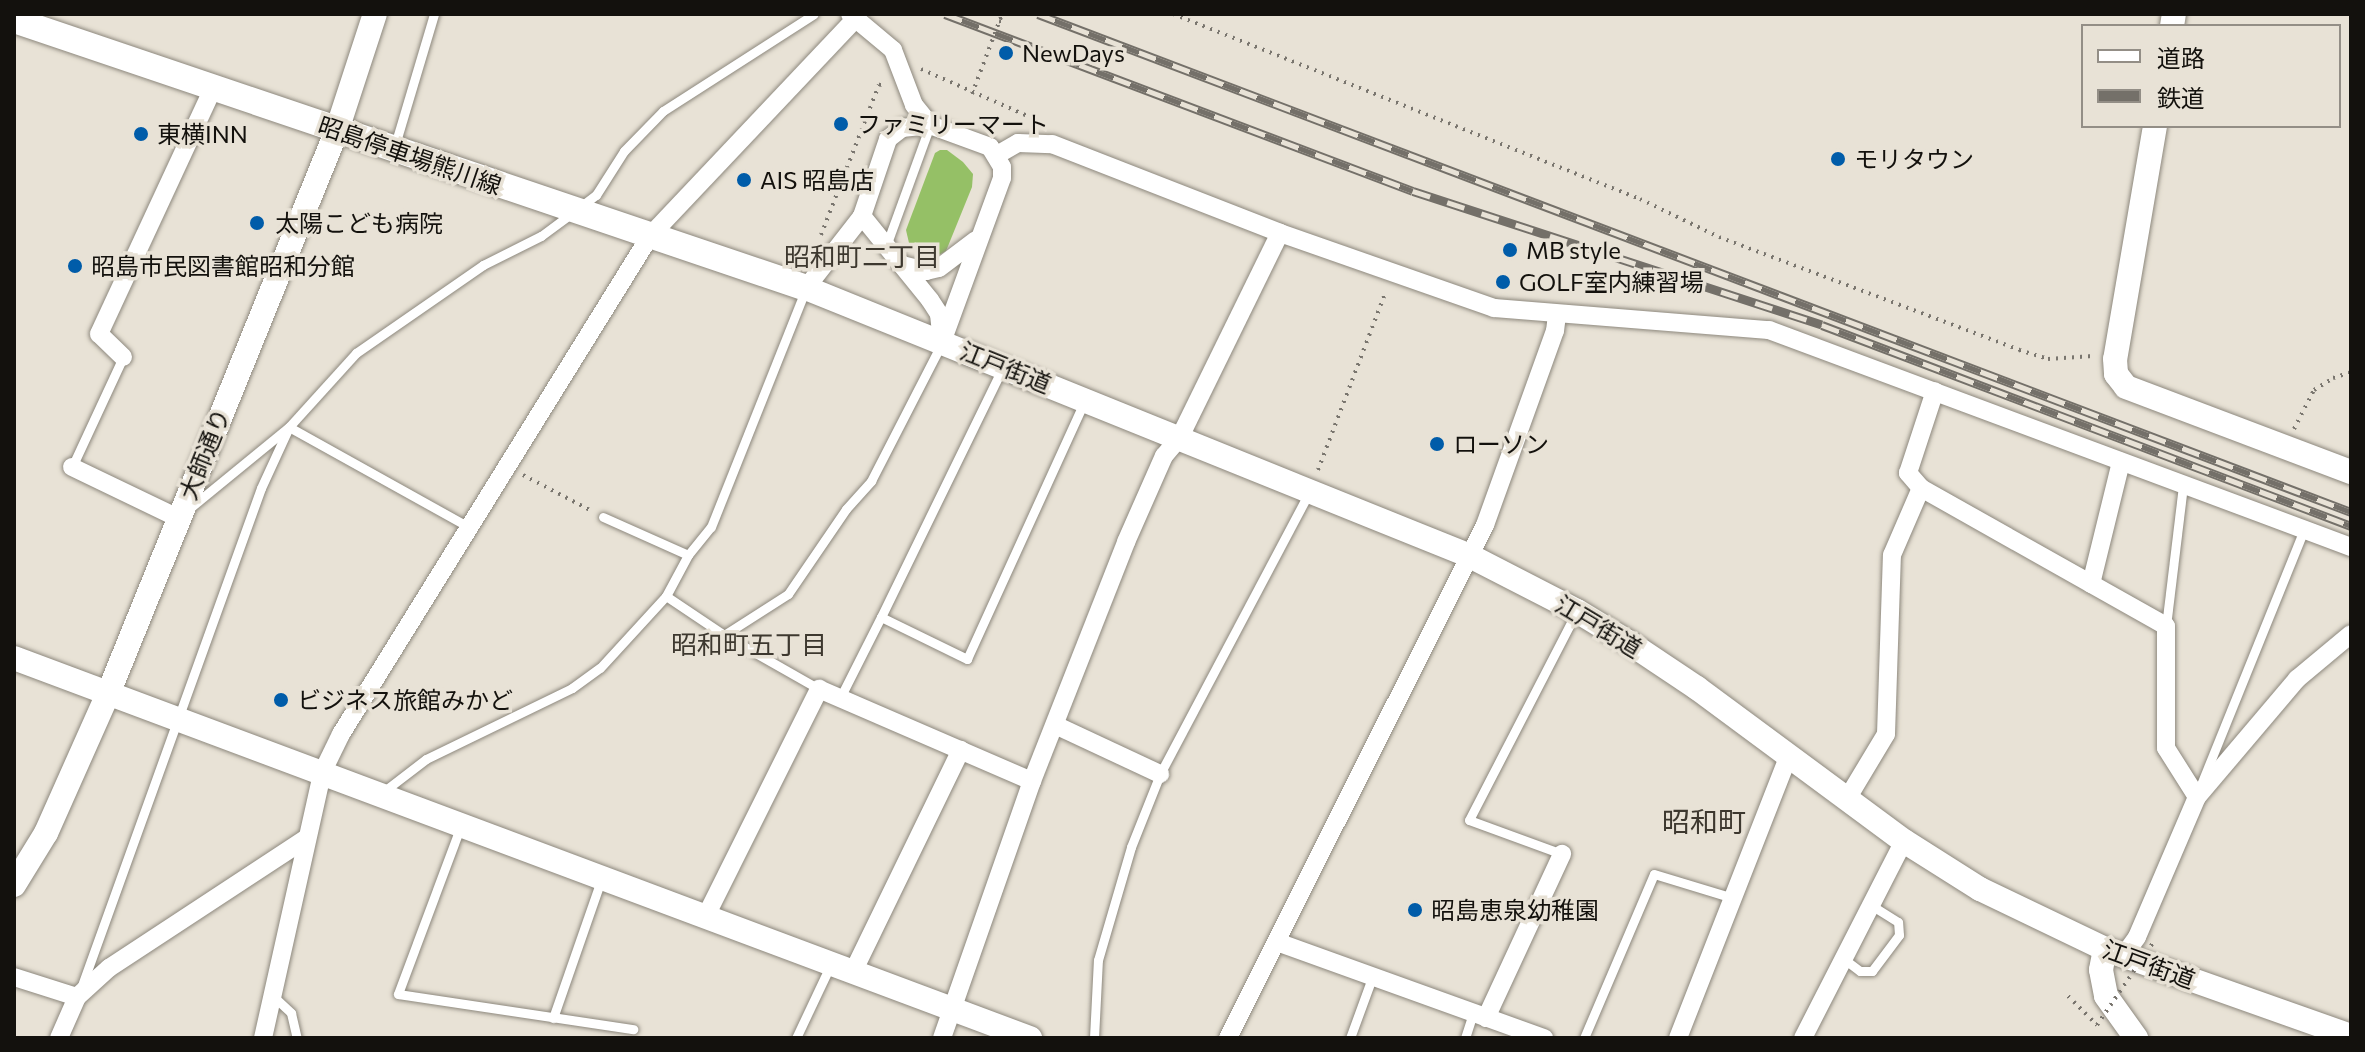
<!DOCTYPE html>
<html>
<head>
<meta charset="utf-8">
<style>
	body { margin:0 }
	#map { position:relative; width:2365px; height:1052px; overflow:hidden; background:#e8e2d6; font-family:Commissioner,"Noto Sans JP",sans-serif }
	div>[style] { position:absolute }
	.forest>* { inset:0; background:#95c066 }
	.path>* { height:4px; margin-top:-2px; transform-origin:0; background:repeating-linear-gradient(90deg,#79756e 0 2px,transparent 0 8px) }
	.roads { filter:drop-shadow(0 0 2px #8d887d) drop-shadow(0 0 2px #8d887d) }
	.service>* { height:9px; margin:-4.5px; padding:0 4.5px; transform-origin:4.5px; border-radius:4.5px; background:#fff }
	.minor>* { height:18px; margin:-9px; padding:0 9px; transform-origin:9px; border-radius:9px; background:#fff }
	.tertiary>* { height:24px; margin:-12px; padding:0 12px; transform-origin:12px; border-radius:12px; background:#fff }
	.secondary>* { height:26px; margin:-13px; padding:0 13px; transform-origin:13px; border-radius:13px; background:#fff }
	.rail>* { height:9px; margin-top:-4.5px; transform-origin:0; background:repeating-linear-gradient(90deg,#e8e2d6 0 18px,#747069 0 36px); box-sizing:border-box; border-block:2px solid #747069 }
	.path-bridge>* { height:4px; margin-top:-2px; transform-origin:0; background:repeating-linear-gradient(90deg,#79756e 0 2px,transparent 0 8px) }
	.dots>* { width:22px; height:22px; translate:-50% -50%; box-sizing:border-box; border:4px solid #e8e2d6; border-radius:50% }
	span { translate:-50% -50%; white-space:nowrap; text-align:center; line-height:1.15; -webkit-text-stroke:7px #e8e2d6; paint-order:stroke }
	.poi-label { font-size:24px; color:#13110d }
	.left { translate:0 -50%; text-align:left }
	.street-label { font-size:24px; color:#13110d }
	.neighbourhood-label { font-size:26px; color:#3d382f }
	.quarter-label { font-size:28px; color:#3d382f }
	.frame { position:absolute; inset:0; border:16px solid #13110d; pointer-events:none }
	.legend { position:absolute; left:2081px; top:24px; width:260px; height:104px; box-sizing:border-box; background:#e8e2d6; border:2px solid #938e86; margin:0; padding:10px 14px; list-style:none; font-size:24px; color:#13110d }
	.legend li { display:flex; align-items:center; gap:16px; height:40px }
	.legend b { width:40px; border:2px solid #938e86 }
</style>
</head>
<body>
<div id="map">
	<div class="forest">
		<i style="clip-path:polygon(940px 150px,947px 150px,963px 162px,973px 174px,972px 187px,946px 251px,928px 261px,909px 243px,906px 230px,935px 153px)"></i>
	</div>
	<div class="path">
		<i style="left:1173px;top:14px;width:502px;rotate:21.61deg"></i>
		<i style="left:1640px;top:199px;width:88px;rotate:25.7deg"></i>
		<i style="left:1719px;top:237px;width:321px;rotate:20.6deg"></i>
		<i style="left:2019px;top:350px;width:30px;rotate:17deg"></i>
		<i style="left:2048px;top:359px;width:45px;rotate:-3.8deg"></i>
		<i style="left:999px;top:21px;width:6px;rotate:18deg"></i>
		<i style="left:921px;top:69px;width:121px;rotate:23.8deg"></i>
		<i style="left:1032px;top:118px;width:7px;rotate:63deg"></i>
		<i style="left:821px;top:235px;width:161px;rotate:-68.9deg"></i>
		<i style="left:879px;top:85px;width:7px;rotate:-16deg"></i>
		<i style="left:2294px;top:429px;width:44px;rotate:-62.9deg"></i>
		<i style="left:2314px;top:390px;width:22px;rotate:-32deg"></i>
		<i style="left:2333px;top:378px;width:19px;rotate:-18deg"></i>
		<i style="left:1318px;top:470px;width:191px;rotate:-69.2deg"></i>
		<i style="left:523px;top:475px;width:76px;rotate:27.6deg"></i>
		<i style="left:2068px;top:996px;width:41px;rotate:45deg"></i>
	</div>
	<div class="roads">
		<div class="service">
			<i style="left:395px;top:145px;width:137px;rotate:-73.4deg"></i>
			<i style="left:886px;top:246px;width:129px;rotate:-70deg"></i>
			<i style="left:1002px;top:369px;width:276px;rotate:116deg"></i>
			<i style="left:881px;top:617px;width:96px;rotate:26deg"></i>
			<i style="left:967px;top:659px;width:282px;rotate:-65.5deg"></i>
			<i style="left:72px;top:467px;width:121px;rotate:-65.1deg"></i>
			<i style="left:190px;top:508px;width:128px;rotate:-39.3deg"></i>
			<i style="left:289px;top:427px;width:100px;rotate:-47.8deg"></i>
			<i style="left:356px;top:353px;width:155px;rotate:-34.7deg"></i>
			<i style="left:483px;top:265px;width:65px;rotate:-26.6deg"></i>
			<i style="left:541px;top:236px;width:44px;rotate:-36.6deg"></i>
			<i style="left:576px;top:210px;width:25px;rotate:-37deg"></i>
			<i style="left:596px;top:195px;width:52px;rotate:-57.5deg"></i>
			<i style="left:624px;top:151px;width:56px;rotate:-45.7deg"></i>
			<i style="left:663px;top:111px;width:179px;rotate:-32.7deg"></i>
			<i style="left:603px;top:517px;width:93px;rotate:24.1deg"></i>
			<i style="left:666px;top:596px;width:70px;rotate:33.9deg"></i>
			<i style="left:724px;top:635px;width:109px;rotate:29.6deg"></i>
			<i style="left:2166px;top:626px;width:142px;rotate:-83.1deg"></i>
			<i style="left:724px;top:635px;width:76px;rotate:-32.6deg"></i>
			<i style="left:788px;top:594px;width:103px;rotate:-55.7deg"></i>
			<i style="left:846px;top:509px;width:38px;rotate:-48deg"></i>
			<i style="left:871px;top:481px;width:153px;rotate:-62.8deg"></i>
			<i style="left:840px;top:698px;width:91px;rotate:-63.2deg"></i>
			<i style="left:2202px;top:782px;width:273px;rotate:-68deg"></i>
			<i style="left:383px;top:792px;width:54px;rotate:-37.5deg"></i>
			<i style="left:426px;top:759px;width:162px;rotate:-25.9deg"></i>
			<i style="left:572px;top:688px;width:34px;rotate:-36deg"></i>
			<i style="left:600px;top:668px;width:98px;rotate:-47.5deg"></i>
			<i style="left:666px;top:596px;width:47px;rotate:-61.8deg"></i>
			<i style="left:688px;top:555px;width:36px;rotate:-51deg"></i>
			<i style="left:711px;top:527px;width:254px;rotate:-68.3deg"></i>
			<i style="left:460px;top:828px;width:177px;rotate:110.5deg"></i>
			<i style="left:398px;top:994px;width:238px;rotate:8.5deg"></i>
			<i style="left:1562px;top:854px;width:99px;rotate:-159.9deg"></i>
			<i style="left:1469px;top:820px;width:233px;rotate:-62.7deg"></i>
			<i style="left:1844px;top:959px;width:20px;rotate:37deg"></i>
			<i style="left:1860px;top:971px;width:12px"></i>
			<i style="left:1872px;top:971px;width:45px;rotate:-53.1deg"></i>
			<i style="left:1899px;top:935px;width:13px;rotate:-94deg"></i>
			<i style="left:1898px;top:922px;width:32px;rotate:-148deg"></i>
			<i style="left:81px;top:988px;width:531px;rotate:-70.2deg"></i>
			<i style="left:261px;top:488px;width:67px;rotate:-65.3deg"></i>
			<i style="left:289px;top:427px;width:206px;rotate:29.1deg"></i>
			<i style="left:273px;top:996px;width:25px;rotate:43deg"></i>
			<i style="left:291px;top:1013px;width:26px;rotate:77deg"></i>
			<i style="left:553px;top:1018px;width:146px;rotate:-70.8deg"></i>
			<i style="left:796px;top:1038px;width:82px;rotate:-64.7deg"></i>
			<i style="left:1094px;top:1038px;width:78px;rotate:-87.1deg"></i>
			<i style="left:1098px;top:960px;width:118px;rotate:-73.7deg"></i>
			<i style="left:1131px;top:847px;width:79px;rotate:-68.3deg"></i>
			<i style="left:1160px;top:774px;width:319px;rotate:-62.1deg"></i>
			<i style="left:1350px;top:1038px;width:64px;rotate:-69.9deg"></i>
			<i style="left:1465px;top:1038px;width:25px;rotate:-72deg"></i>
			<i style="left:1584px;top:1038px;width:178px;rotate:-66.9deg"></i>
			<i style="left:1654px;top:874px;width:83px;rotate:16.9deg"></i>
		</div>
		<div class="minor">
			<i style="left:850px;top:14px;width:56px;rotate:39.9deg"></i>
			<i style="left:893px;top:50px;width:59px;rotate:69.1deg"></i>
			<i style="left:914px;top:105px;width:26px;rotate:51deg"></i>
			<i style="left:997px;top:155px;width:24px;rotate:-30deg"></i>
			<i style="left:1018px;top:143px;width:34px;rotate:2deg"></i>
			<i style="left:1052px;top:144px;width:245px;rotate:21.3deg"></i>
			<i style="left:1280px;top:233px;width:227px;rotate:19.3deg"></i>
			<i style="left:1494px;top:308px;width:276px;rotate:4.6deg"></i>
			<i style="left:1769px;top:330px;width:621px;rotate:20.45deg"></i>
			<i style="left:862px;top:216px;width:108px;rotate:51deg"></i>
			<i style="left:930px;top:300px;width:17px;rotate:57deg"></i>
			<i style="left:939px;top:314px;width:20px;rotate:84deg"></i>
			<i style="left:902px;top:265px;width:25px;rotate:14deg"></i>
			<i style="left:926px;top:271px;width:13px;rotate:-13deg"></i>
			<i style="left:939px;top:268px;width:46px;rotate:-37.1deg"></i>
			<i style="left:806px;top:288px;width:91px;rotate:-52.1deg"></i>
			<i style="left:862px;top:216px;width:81px;rotate:-71.3deg"></i>
			<i style="left:888px;top:139px;width:18px;rotate:-38deg"></i>
			<i style="left:902px;top:128px;width:28px;rotate:-6deg"></i>
			<i style="left:930px;top:125px;width:64px;rotate:20.1deg"></i>
			<i style="left:990px;top:147px;width:23px;rotate:59deg"></i>
			<i style="left:1002px;top:167px;width:11px;rotate:90deg"></i>
			<i style="left:1002px;top:178px;width:175px;rotate:110.1deg"></i>
			<i style="left:123px;top:357px;width:33px;rotate:-136deg"></i>
			<i style="left:99px;top:334px;width:271px;rotate:-65.1deg"></i>
			<i style="left:72px;top:467px;width:118px;rotate:25.7deg"></i>
			<i style="left:1921px;top:488px;width:281px;rotate:29.4deg"></i>
			<i style="left:2166px;top:626px;width:122px;rotate:90deg"></i>
			<i style="left:2166px;top:748px;width:58px;rotate:57.7deg"></i>
			<i style="left:2091px;top:584px;width:126px;rotate:-76.2deg"></i>
			<i style="left:1055px;top:725px;width:116px;rotate:25deg"></i>
			<i style="left:1847px;top:799px;width:76px;rotate:-59deg"></i>
			<i style="left:1886px;top:734px;width:179px;rotate:-88.1deg"></i>
			<i style="left:1892px;top:555px;width:73px;rotate:-66.6deg"></i>
			<i style="left:1921px;top:488px;width:20px;rotate:-131deg"></i>
			<i style="left:1908px;top:473px;width:86px;rotate:-71.8deg"></i>
			<i style="left:706px;top:916px;width:254px;rotate:-63.5deg"></i>
			<i style="left:819px;top:689px;width:232px;rotate:23.4deg"></i>
			<i style="left:1277px;top:942px;width:284px;rotate:19.8deg"></i>
			<i style="left:2124px;top:955px;width:22px;rotate:-54deg"></i>
			<i style="left:2137px;top:937px;width:152px;rotate:-66.8deg"></i>
			<i style="left:2197px;top:797px;width:155px;rotate:-49.7deg"></i>
			<i style="left:2297px;top:679px;width:70px;rotate:-39.8deg"></i>
			<i style="left:853px;top:972px;width:247px;rotate:-64.1deg"></i>
			<i style="left:14px;top:977px;width:66px;rotate:17.6deg"></i>
			<i style="left:1486px;top:1018px;width:181px;rotate:-65.1deg"></i>
			<i style="left:59px;top:1038px;width:45px;rotate:-66.3deg"></i>
			<i style="left:77px;top:997px;width:43px;rotate:-42.2deg"></i>
			<i style="left:109px;top:968px;width:237px;rotate:-33.3deg"></i>
			<i style="left:263px;top:1038px;width:271px;rotate:-77.4deg"></i>
			<i style="left:322px;top:773px;width:43px;rotate:-64deg"></i>
			<i style="left:341px;top:734px;width:586px;rotate:-58.18deg"></i>
			<i style="left:650px;top:236px;width:300px;rotate:-46.6deg"></i>
			<i style="left:942px;top:1038px;width:272px;rotate:-70.7deg"></i>
			<i style="left:1032px;top:781px;width:257px;rotate:-68.5deg"></i>
			<i style="left:1126px;top:542px;width:94px;rotate:-66.2deg"></i>
			<i style="left:1164px;top:456px;width:25px;rotate:-50deg"></i>
			<i style="left:1180px;top:437px;width:227px;rotate:-63.9deg"></i>
			<i style="left:1228px;top:1038px;width:574px;rotate:-63.39deg"></i>
			<i style="left:1485px;top:525px;width:206px;rotate:-70.2deg"></i>
			<i style="left:1555px;top:331px;width:16px;rotate:-83deg"></i>
			<i style="left:1678px;top:1038px;width:304px;rotate:-68.6deg"></i>
			<i style="left:1803px;top:1038px;width:221px;rotate:-62.9deg"></i>
		</div>
		<div class="tertiary">
			<i style="left:2172px;top:26px;width:12px;rotate:-81deg"></i>
			<i style="left:2155px;top:126px;width:236px;rotate:99.7deg"></i>
			<i style="left:2115px;top:359px;width:15px;rotate:86deg"></i>
			<i style="left:2116px;top:374px;width:16px;rotate:52deg"></i>
			<i style="left:2126px;top:387px;width:241px;rotate:20.7deg"></i>
			<i style="left:806px;top:288px;width:716px;rotate:21.98deg"></i>
			<i style="left:1470px;top:556px;width:120px;rotate:27.2deg"></i>
			<i style="left:1577px;top:611px;width:63px;rotate:31.4deg"></i>
			<i style="left:1631px;top:644px;width:79px;rotate:33.7deg"></i>
			<i style="left:1697px;top:688px;width:257px;rotate:36.5deg"></i>
			<i style="left:1904px;top:841px;width:90px;rotate:32.3deg"></i>
			<i style="left:1980px;top:889px;width:139px;rotate:25.6deg"></i>
			<i style="left:2105px;top:949px;width:261px;rotate:19.5deg"></i>
			<i style="left:14px;top:658px;width:1085px;rotate:20.51deg"></i>
			<i style="left:14px;top:885px;width:61px;rotate:-58.4deg"></i>
			<i style="left:46px;top:833px;width:152px;rotate:-66deg"></i>
			<i style="left:108px;top:694px;width:609px;rotate:-67.9deg"></i>
			<i style="left:337px;top:130px;width:122px;rotate:-71.9deg"></i>
			<i style="left:2105px;top:949px;width:21px;rotate:101deg"></i>
			<i style="left:2101px;top:970px;width:26px;rotate:79deg"></i>
			<i style="left:2106px;top:996px;width:52px;rotate:54.5deg"></i>
		</div>
		<div class="secondary">
			<i style="left:14px;top:20px;width:836px;rotate:18.69deg"></i>
		</div>
	</div>
	<div class="rail">
		<i style="left:945px;top:14px;width:500px;rotate:20.72deg"></i>
		<i style="left:1413px;top:191px;width:430px;rotate:18.1deg"></i>
		<i style="left:1822px;top:325px;width:566px;rotate:20.8deg"></i>
		<i style="left:1038px;top:14px;width:1404px;rotate:20.77deg"></i>
	</div>
	<div class="path-bridge">
		<i style="left:972px;top:94px;width:85px;rotate:-69.4deg"></i>
		<i style="left:2097px;top:1025px;width:99px;rotate:-55.7deg"></i>
	</div>
	<div class="dots">
		<i style="left:1006px;top:53px;background:#005ca9"></i>
		<i style="left:841px;top:124px;background:#005ca9"></i>
		<i style="left:141px;top:134px;background:#005ca9"></i>
		<i style="left:1838px;top:159px;background:#005ca9"></i>
		<i style="left:744px;top:180px;background:#005ca9"></i>
		<i style="left:257px;top:223px;background:#005ca9"></i>
		<i style="left:1510px;top:250px;background:#005ca9"></i>
		<i style="left:75px;top:266px;background:#005ca9"></i>
		<i style="left:1503px;top:282px;background:#005ca9"></i>
		<i style="left:1437px;top:444px;background:#005ca9"></i>
		<i style="left:281px;top:700px;background:#005ca9"></i>
		<i style="left:1415px;top:910px;background:#005ca9"></i>
	</div>
	<div class="poi-label">
		<span class="left" style="left:1022px;top:53px">NewDays</span>
		<span class="left" style="left:857px;top:124px">ファミリーマート</span>
		<span class="left" style="left:157px;top:134px">東横INN</span>
		<span class="left" style="left:1854px;top:159px">モリタウン</span>
		<span class="left" style="left:760px;top:180px">AIS 昭島店</span>
		<span class="left" style="left:275px;top:223px">太陽こども病院</span>
		<span class="left" style="left:1526px;top:250px">MB style</span>
		<span class="left" style="left:91px;top:266px">昭島市民図書館昭和分館</span>
		<span class="left" style="left:1519px;top:282px">GOLF室内練習場</span>
		<span class="left" style="left:1453px;top:444px">ローソン</span>
		<span class="left" style="left:297px;top:700px">ビジネス旅館みかど</span>
		<span class="left" style="left:1431px;top:910px">昭島恵泉幼稚園</span>
	</div>
	<div class="street-label">
		<span style="left:410px;top:155px;rotate:19deg">昭島停車場熊川線</span>
		<span style="left:1006px;top:367px;rotate:22deg">江戸街道</span>
		<span style="left:204px;top:454px;rotate:-68deg">大師通り</span>
		<span style="left:1599px;top:626px;rotate:31deg">江戸街道</span>
		<span style="left:2149px;top:964px;rotate:20deg">江戸街道</span>
	</div>
	<div class="neighbourhood-label">
		<span style="left:862px;top:256px">昭和町二丁目</span>
		<span style="left:749px;top:644px">昭和町五丁目</span>
	</div>
	<div class="quarter-label">
		<span style="left:1704px;top:821px">昭和町</span>
	</div>
	<div class="frame"></div>
	<ul class="legend">
	<li><b style="height:10px;background:#fff"></b>道路</li>
	<li><b style="height:10px;background:#747069"></b>鉄道</li>
	</ul>
</div>
</body>
</html>
